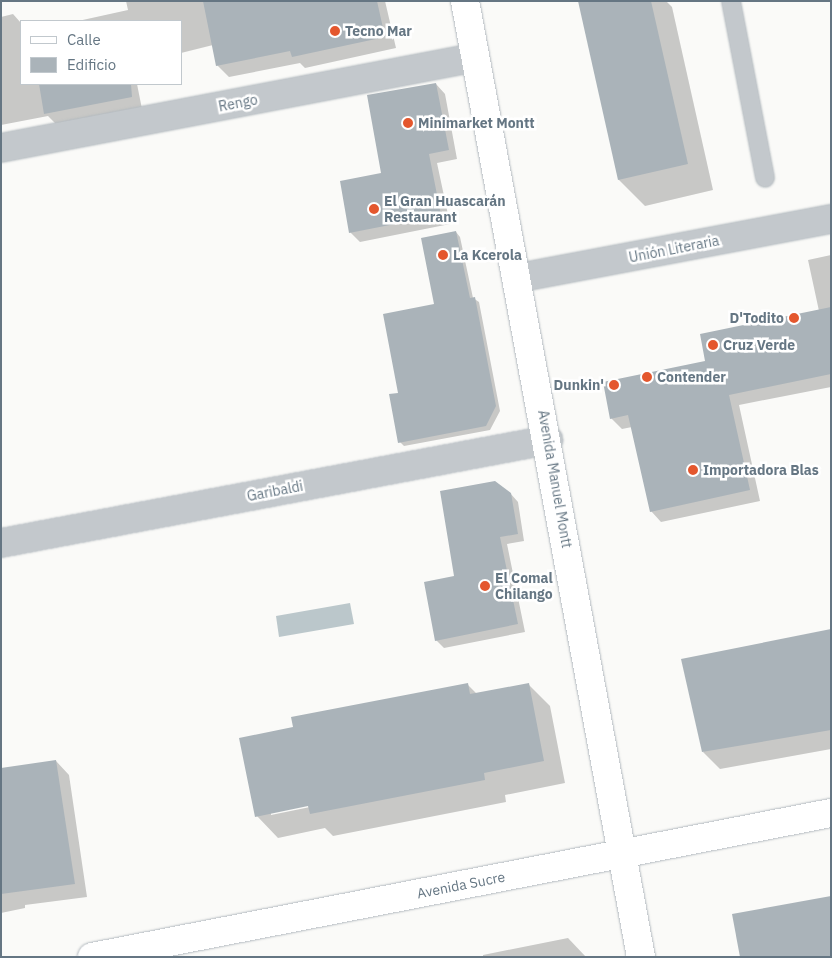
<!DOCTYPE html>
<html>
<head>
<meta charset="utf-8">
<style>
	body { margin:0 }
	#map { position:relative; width:832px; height:958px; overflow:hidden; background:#fafaf8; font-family:"IBM Plex Sans",sans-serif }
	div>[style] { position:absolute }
	.water>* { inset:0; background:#bbc7cb }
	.shadow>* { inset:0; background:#0003 }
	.building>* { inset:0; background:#aab3b9 }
	.roads { filter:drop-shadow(0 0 1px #b3babf) drop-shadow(0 0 1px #b3babf) }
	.lane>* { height:18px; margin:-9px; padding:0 9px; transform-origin:9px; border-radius:9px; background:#c3c8cc }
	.street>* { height:28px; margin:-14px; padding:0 14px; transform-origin:14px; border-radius:14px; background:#c3c8cc }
	.secondary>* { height:28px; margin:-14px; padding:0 14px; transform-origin:14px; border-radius:14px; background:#fff }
	.dots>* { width:14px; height:14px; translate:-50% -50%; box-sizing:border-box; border:2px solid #fff; border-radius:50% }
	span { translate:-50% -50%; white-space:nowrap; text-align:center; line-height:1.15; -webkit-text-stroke:5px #fff; paint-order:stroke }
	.poi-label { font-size:14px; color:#657683; font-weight:700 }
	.left { translate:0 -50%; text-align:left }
	.right { translate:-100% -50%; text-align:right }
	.street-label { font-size:14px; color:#657683 }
	.frame { position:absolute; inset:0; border:2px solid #657683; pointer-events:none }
	.legend { position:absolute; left:20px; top:20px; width:162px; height:65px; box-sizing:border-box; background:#fff; border:1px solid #c1c8cd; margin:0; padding:6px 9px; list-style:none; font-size:15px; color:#657683 }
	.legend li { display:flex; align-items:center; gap:10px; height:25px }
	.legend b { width:25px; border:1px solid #c1c8cd }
</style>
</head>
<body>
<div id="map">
	<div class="water">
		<i style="clip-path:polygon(350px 603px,354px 624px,279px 637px,276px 616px)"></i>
	</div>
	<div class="shadow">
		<i style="clip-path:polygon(126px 1px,385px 1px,396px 48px,305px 68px,300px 63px,229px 77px,217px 65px,213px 45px,181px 53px,181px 21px,78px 21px,128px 10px)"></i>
		<i style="clip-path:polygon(579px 1px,666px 1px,672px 7px,713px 190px,645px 206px,619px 180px)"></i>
		<i style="clip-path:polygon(13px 14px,21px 23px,21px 84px,137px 84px,142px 109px,57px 125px,48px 116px,1px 125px,1px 17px)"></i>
		<i style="clip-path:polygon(436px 84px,445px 94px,457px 159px,437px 163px,450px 224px,360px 242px,350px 232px)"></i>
		<i style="clip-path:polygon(456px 232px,460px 237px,473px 298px,479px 302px,500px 411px,490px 430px,404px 446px,400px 442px,399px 394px,435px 305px)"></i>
		<i style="clip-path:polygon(831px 255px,831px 387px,739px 405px,760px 501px,661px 522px,651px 511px,632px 427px,622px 429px,611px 418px,707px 362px,819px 311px,808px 260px)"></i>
		<i style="clip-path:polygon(510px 493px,518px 502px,524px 541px,507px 544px,525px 632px,444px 648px,436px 640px,456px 577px)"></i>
		<i style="clip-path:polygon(831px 630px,831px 749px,720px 769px,703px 752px)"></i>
		<i style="clip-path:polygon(evenodd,467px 684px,477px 694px,528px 684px,550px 706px,565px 783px,505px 795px,506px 802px,333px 836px,325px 828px,278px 838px,257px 816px,294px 728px,467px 684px,314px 803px,315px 806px,271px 815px,271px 812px,314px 803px)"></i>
		<i style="clip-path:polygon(56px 761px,69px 775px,87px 897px,25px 905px,25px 908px,1px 913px,1px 785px)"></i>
		<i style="clip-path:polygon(568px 938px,586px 957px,483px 957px,483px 955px)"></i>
	</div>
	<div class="building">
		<i style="clip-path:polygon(203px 1px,377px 1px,385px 37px,292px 57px,290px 51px,216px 66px)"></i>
		<i style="clip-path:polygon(578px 1px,651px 1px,688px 164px,618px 180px)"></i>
		<i style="clip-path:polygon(436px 83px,449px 150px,429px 154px,441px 215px,349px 233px,340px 181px,381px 173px,367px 95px)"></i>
		<i style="clip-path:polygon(39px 84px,131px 84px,132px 97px,44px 114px)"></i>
		<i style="clip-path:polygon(456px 231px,470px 298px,475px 297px,496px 406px,486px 426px,398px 443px,389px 394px,398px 393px,383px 314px,434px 304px,421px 238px)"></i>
		<i style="clip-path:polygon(831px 307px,831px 374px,729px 395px,750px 490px,650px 512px,628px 415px,610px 419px,603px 382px,705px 361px,700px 334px)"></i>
		<i style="clip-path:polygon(495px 481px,511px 493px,518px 534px,500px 537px,518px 624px,435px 641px,424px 582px,454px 576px,440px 491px)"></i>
		<i style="clip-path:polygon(831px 629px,831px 730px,702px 752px,681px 659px)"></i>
		<i style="clip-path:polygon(468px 683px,470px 694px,529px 683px,544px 761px,484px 773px,485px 780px,310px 814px,308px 806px,255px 817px,239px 738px,293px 727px,291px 717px)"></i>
		<i style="clip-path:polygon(56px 760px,75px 884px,1px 894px,1px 768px)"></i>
		<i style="clip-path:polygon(831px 896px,831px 957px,740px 957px,732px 914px)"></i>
	</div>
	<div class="roads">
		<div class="lane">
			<i style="left:731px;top:1px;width:180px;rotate:79.1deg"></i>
		</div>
		<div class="street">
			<i style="left:1px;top:148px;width:482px;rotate:-10.8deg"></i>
			<i style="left:518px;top:278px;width:319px;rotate:-10.7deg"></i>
			<i style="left:1px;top:543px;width:557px;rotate:-10.66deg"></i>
		</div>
		<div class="secondary">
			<i style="left:465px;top:1px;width:972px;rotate:79.57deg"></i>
			<i style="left:92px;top:957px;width:753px;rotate:-11.03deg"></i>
		</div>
	</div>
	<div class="dots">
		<i style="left:335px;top:31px;background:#e4572e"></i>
		<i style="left:408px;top:123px;background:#e4572e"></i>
		<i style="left:374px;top:209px;background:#e4572e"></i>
		<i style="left:443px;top:255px;background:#e4572e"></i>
		<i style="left:794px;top:318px;background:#e4572e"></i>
		<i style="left:713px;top:345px;background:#e4572e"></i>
		<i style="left:647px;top:377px;background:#e4572e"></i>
		<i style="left:614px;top:385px;background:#e4572e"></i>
		<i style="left:693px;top:470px;background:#e4572e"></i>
		<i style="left:485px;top:586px;background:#e4572e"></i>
	</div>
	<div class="poi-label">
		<span class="left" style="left:345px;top:31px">Tecno Mar</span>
		<span class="left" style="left:418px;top:123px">Minimarket Montt</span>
		<span class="left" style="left:384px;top:209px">El Gran Huascarán<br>Restaurant</span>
		<span class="left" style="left:453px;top:255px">La Kcerola</span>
		<span class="right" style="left:784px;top:318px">D'Todito</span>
		<span class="left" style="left:723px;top:345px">Cruz Verde</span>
		<span class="left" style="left:657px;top:377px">Contender</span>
		<span class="right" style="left:604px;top:385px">Dunkin'</span>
		<span class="left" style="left:703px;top:470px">Importadora Blas</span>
		<span class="left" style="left:495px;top:586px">El Comal<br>Chilango</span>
	</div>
	<div class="street-label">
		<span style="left:238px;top:103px;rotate:-11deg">Rengo</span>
		<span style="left:674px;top:249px;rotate:-11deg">Unión Literaria</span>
		<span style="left:555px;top:479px;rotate:80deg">Avenida Manuel Montt</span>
		<span style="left:275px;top:491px;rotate:-11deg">Garibaldi</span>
		<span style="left:461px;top:885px;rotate:-11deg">Avenida Sucre</span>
	</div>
	<div class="frame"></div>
	<ul class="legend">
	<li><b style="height:6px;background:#fff"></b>Calle</li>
	<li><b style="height:14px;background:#aab3b9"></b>Edificio</li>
	</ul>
</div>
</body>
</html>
